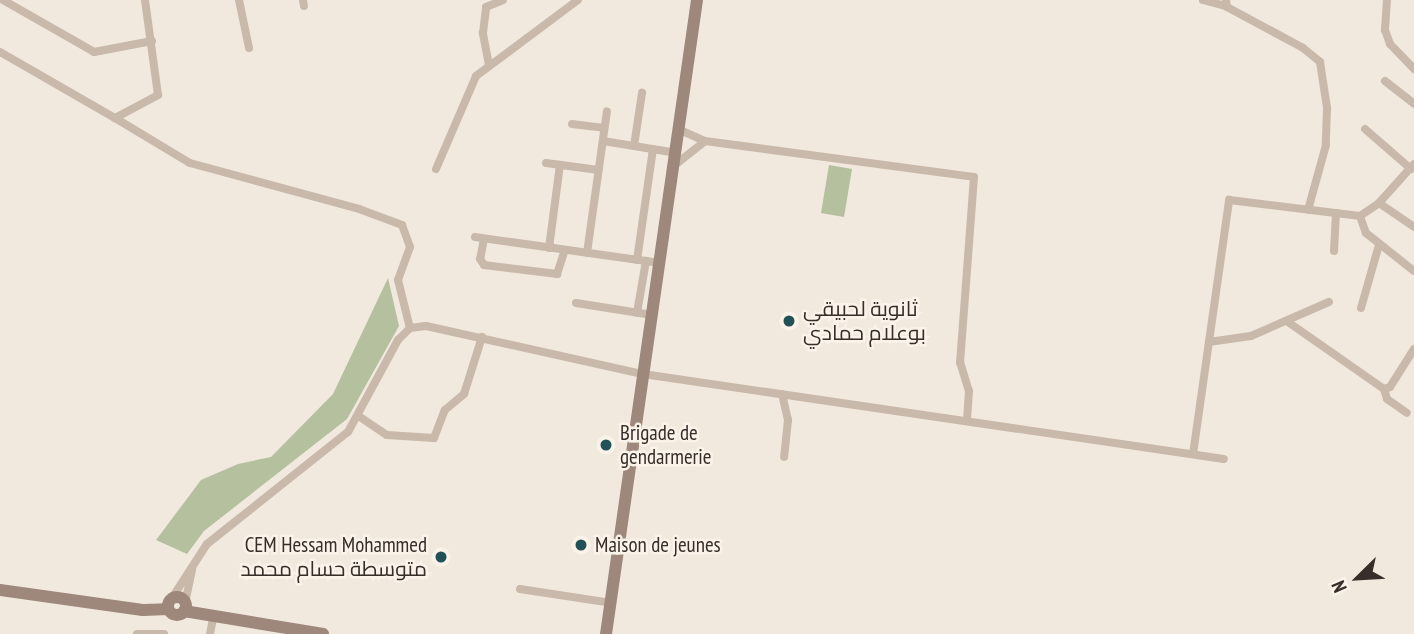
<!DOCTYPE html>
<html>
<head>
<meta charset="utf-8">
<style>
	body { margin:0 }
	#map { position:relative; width:1414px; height:634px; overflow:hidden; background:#f1e9de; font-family:"PT Sans Narrow",Cairo,sans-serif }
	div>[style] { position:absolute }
	.green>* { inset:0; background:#b4c09e }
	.street>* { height:8px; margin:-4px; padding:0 4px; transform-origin:4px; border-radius:4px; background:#c9b9aa }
	.secondary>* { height:12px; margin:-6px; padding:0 6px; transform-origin:6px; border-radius:6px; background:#9d887b }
	.secondary>.ring { margin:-6px; padding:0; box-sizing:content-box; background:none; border:12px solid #9d887b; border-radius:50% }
	.dots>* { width:19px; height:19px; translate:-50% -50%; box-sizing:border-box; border:4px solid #f9f3ea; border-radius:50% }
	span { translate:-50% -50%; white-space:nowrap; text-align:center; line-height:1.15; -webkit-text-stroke:5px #f9f3ea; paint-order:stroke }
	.poi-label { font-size:21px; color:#372e29 }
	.left { translate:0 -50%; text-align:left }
	.right { translate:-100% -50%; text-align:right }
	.north { position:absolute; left:1323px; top:543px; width:70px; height:70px; -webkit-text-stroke:5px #f9f3ea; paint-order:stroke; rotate:246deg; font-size:19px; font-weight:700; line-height:28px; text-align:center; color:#372e29 }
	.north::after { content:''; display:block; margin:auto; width:24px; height:32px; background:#372e29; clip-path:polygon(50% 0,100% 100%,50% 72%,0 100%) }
</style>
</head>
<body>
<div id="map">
	<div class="green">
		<i style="clip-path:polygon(829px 165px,852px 169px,844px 217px,821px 213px)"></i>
		<i style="clip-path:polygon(388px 278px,399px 326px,347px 419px,204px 531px,187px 554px,156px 540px,201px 480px,238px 464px,271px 457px,333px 394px)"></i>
	</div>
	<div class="street">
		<i style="left:3px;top:0;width:105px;rotate:29.7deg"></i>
		<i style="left:94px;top:52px;width:59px;rotate:-10.7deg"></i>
		<i style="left:239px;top:0;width:49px;rotate:78.2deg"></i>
		<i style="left:303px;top:0;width:6px;rotate:81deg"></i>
		<i style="left:1203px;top:0;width:23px;rotate:15deg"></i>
		<i style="left:1226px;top:0;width:7px;rotate:82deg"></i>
		<i style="left:1227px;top:7px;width:86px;rotate:28.3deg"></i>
		<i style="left:1303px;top:48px;width:22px;rotate:39deg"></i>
		<i style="left:1320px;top:62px;width:47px;rotate:81.3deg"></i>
		<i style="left:1327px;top:108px;width:37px;rotate:92deg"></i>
		<i style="left:1326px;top:145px;width:67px;rotate:105.5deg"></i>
		<i style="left:1387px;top:0;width:30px;rotate:94deg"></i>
		<i style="left:1385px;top:30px;width:15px;rotate:70deg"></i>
		<i style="left:1390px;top:44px;width:35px;rotate:46deg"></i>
		<i style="left:0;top:52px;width:133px;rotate:29.9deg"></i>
		<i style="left:115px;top:118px;width:49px;rotate:-28.1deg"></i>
		<i style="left:158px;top:95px;width:96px;rotate:-97.8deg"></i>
		<i style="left:489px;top:65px;width:33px;rotate:-101deg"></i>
		<i style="left:483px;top:33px;width:26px;rotate:-83deg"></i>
		<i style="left:486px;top:7px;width:18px;rotate:-22deg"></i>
		<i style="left:1385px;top:81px;width:37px;rotate:38deg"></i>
		<i style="left:115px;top:118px;width:87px;rotate:31deg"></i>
		<i style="left:190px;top:163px;width:175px;rotate:15.2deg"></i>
		<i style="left:359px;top:209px;width:46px;rotate:20.4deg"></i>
		<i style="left:402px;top:225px;width:23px;rotate:70deg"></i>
		<i style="left:410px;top:247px;width:35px;rotate:110deg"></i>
		<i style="left:398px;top:280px;width:49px;rotate:76deg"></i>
		<i style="left:572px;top:124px;width:32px;rotate:7deg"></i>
		<i style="left:1365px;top:129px;width:61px;rotate:41deg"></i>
		<i style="left:680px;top:130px;width:27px;rotate:24deg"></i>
		<i style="left:705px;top:141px;width:271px;rotate:7.6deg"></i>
		<i style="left:974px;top:177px;width:186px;rotate:94.3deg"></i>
		<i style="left:960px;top:362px;width:30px;rotate:73deg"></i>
		<i style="left:969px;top:391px;width:29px;rotate:94deg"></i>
		<i style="left:603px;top:141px;width:75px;rotate:9.2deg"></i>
		<i style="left:634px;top:146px;width:54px;rotate:-81.4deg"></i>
		<i style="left:546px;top:163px;width:53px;rotate:7.5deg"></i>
		<i style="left:676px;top:164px;width:37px;rotate:-38deg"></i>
		<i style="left:436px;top:169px;width:101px;rotate:-66.7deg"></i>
		<i style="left:476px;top:76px;width:127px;rotate:-36.7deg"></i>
		<i style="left:1379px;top:203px;width:42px;rotate:34.4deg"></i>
		<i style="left:1360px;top:216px;width:18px;rotate:71deg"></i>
		<i style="left:1366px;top:233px;width:61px;rotate:38.4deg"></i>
		<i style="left:475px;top:237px;width:187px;rotate:8deg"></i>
		<i style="left:484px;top:239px;width:20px;rotate:101deg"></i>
		<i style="left:480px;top:259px;width:7px;rotate:56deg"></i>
		<i style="left:484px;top:265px;width:74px;rotate:7deg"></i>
		<i style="left:557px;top:274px;width:25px;rotate:-72deg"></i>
		<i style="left:549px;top:248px;width:84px;rotate:-82.5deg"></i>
		<i style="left:1334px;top:251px;width:38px;rotate:-87deg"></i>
		<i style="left:587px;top:253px;width:143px;rotate:-82deg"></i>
		<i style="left:637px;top:260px;width:112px;rotate:-81.8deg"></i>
		<i style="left:576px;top:303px;width:77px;rotate:9deg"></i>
		<i style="left:1361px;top:308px;width:66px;rotate:-74.1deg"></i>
		<i style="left:637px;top:313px;width:53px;rotate:-80.2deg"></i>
		<i style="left:1288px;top:322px;width:117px;rotate:34.9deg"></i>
		<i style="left:1384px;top:389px;width:6px;rotate:-18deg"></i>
		<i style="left:1390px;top:387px;width:45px;rotate:-57.7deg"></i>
		<i style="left:1209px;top:342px;width:42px;rotate:-8.1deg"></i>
		<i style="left:1251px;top:336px;width:85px;rotate:-23.6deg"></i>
		<i style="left:1384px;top:389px;width:10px;rotate:73deg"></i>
		<i style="left:1387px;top:399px;width:24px;rotate:35deg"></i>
		<i style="left:782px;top:394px;width:27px;rotate:77deg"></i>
		<i style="left:788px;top:420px;width:37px;rotate:96deg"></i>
		<i style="left:360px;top:417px;width:32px;rotate:34deg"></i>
		<i style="left:387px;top:435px;width:47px;rotate:3.7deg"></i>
		<i style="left:434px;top:438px;width:30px;rotate:-69deg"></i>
		<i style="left:445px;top:410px;width:25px;rotate:-40deg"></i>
		<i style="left:464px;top:394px;width:60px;rotate:-72.5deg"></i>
		<i style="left:1193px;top:454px;width:257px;rotate:-81.9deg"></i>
		<i style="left:1229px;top:200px;width:132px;rotate:7deg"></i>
		<i style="left:1360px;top:216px;width:23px;rotate:-34deg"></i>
		<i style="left:1379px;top:203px;width:52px;rotate:-48.1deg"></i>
		<i style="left:520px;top:589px;width:92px;rotate:8.7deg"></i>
		<i style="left:172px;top:598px;width:64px;rotate:-57.1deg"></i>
		<i style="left:207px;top:544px;width:180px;rotate:-38.5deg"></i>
		<i style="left:348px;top:432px;width:105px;rotate:-61.5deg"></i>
		<i style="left:398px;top:340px;width:17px;rotate:-45deg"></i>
		<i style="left:410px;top:328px;width:16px;rotate:-7deg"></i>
		<i style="left:426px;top:326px;width:222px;rotate:12.5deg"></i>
		<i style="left:643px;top:374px;width:587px;rotate:8.32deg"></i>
		<i style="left:185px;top:603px;width:35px;rotate:-78deg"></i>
		<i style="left:137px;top:634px;width:27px"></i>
		<i style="left:210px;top:634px;width:16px;rotate:-79deg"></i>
	</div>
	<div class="secondary">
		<i style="left:0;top:590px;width:144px;rotate:8deg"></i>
		<i style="left:143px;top:610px;width:25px;rotate:-2deg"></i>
		<i class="ring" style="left:168px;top:597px;width:6px;height:6px"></i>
		<i style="left:184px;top:611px;width:141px;rotate:9.4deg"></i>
		<i style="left:606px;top:634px;width:640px;rotate:-81.83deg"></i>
	</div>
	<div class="dots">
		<i style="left:789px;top:321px;background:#205257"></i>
		<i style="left:606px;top:445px;background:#205257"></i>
		<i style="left:581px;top:545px;background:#205257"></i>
		<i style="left:441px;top:557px;background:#205257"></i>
	</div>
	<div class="poi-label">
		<span class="left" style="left:803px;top:321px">ثانوية لحبيقي<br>بوعلام حمادي</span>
		<span class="left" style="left:620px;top:445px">Brigade de<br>gendarmerie</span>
		<span class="right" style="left:427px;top:557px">CEM Hessam Mohammed<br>متوسطة حسام محمد</span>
		<span class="left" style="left:595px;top:545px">Maison de jeunes</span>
	</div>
	<div class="north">N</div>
</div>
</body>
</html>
